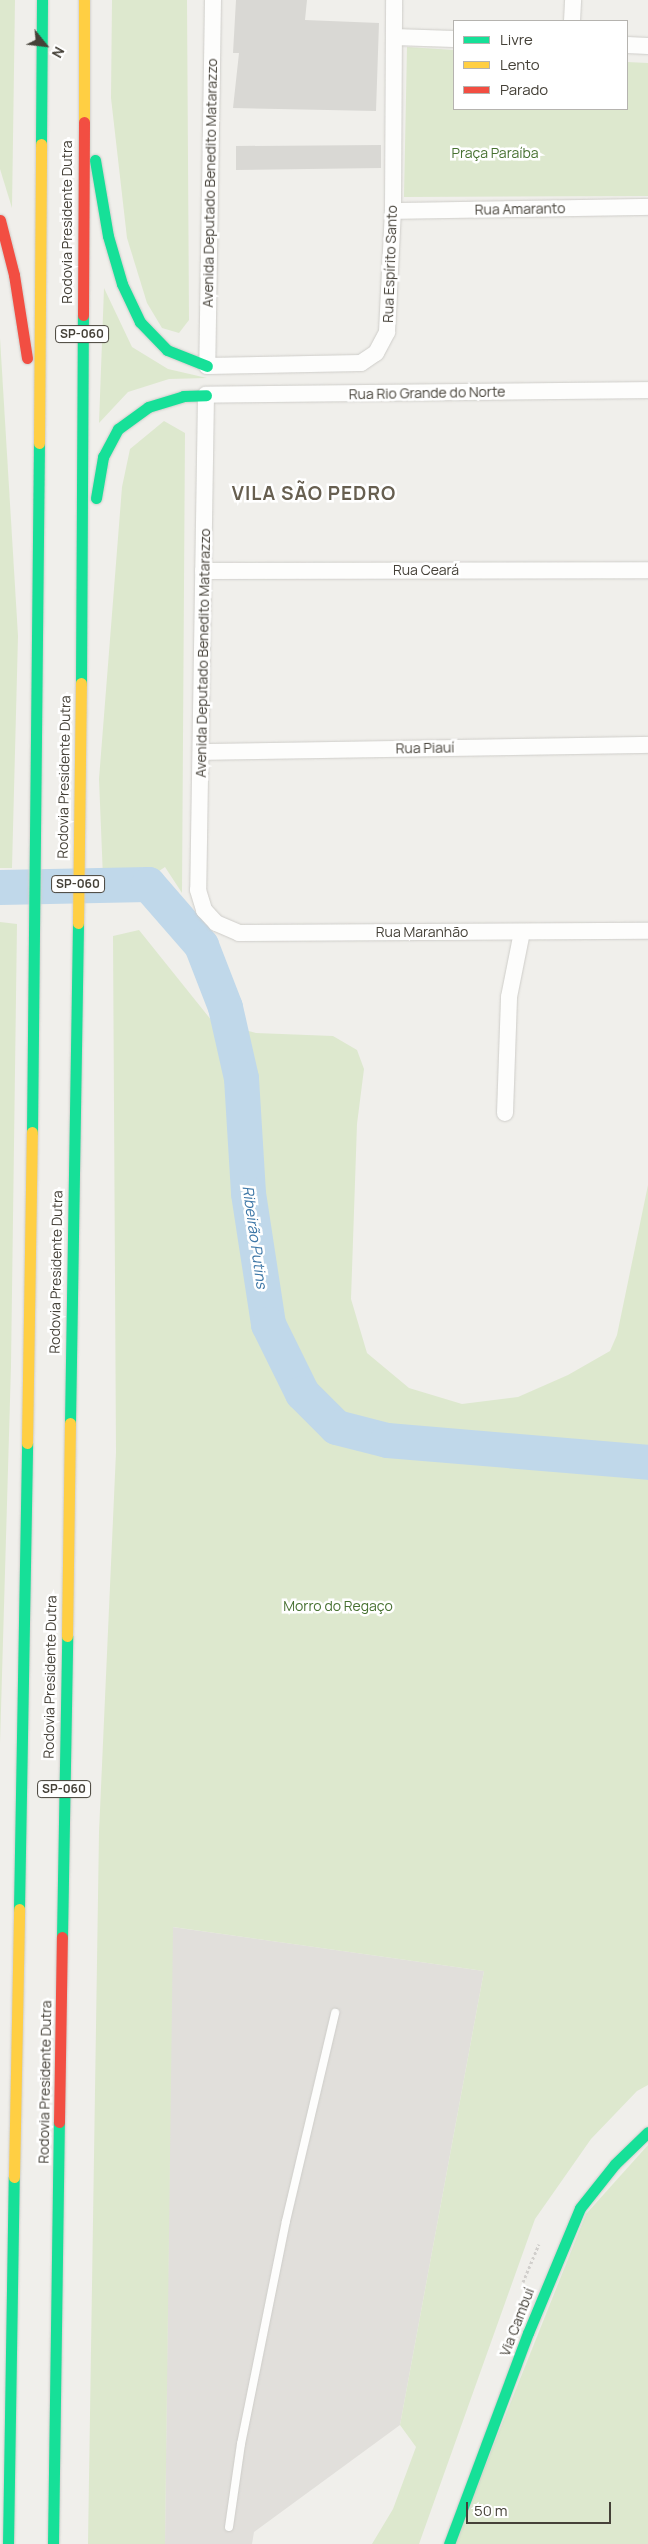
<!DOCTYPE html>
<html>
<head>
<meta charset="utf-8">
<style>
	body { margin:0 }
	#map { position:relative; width:648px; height:2544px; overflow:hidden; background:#f0efeb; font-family:Manrope,sans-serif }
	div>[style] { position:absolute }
	.industrial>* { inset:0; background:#e1dfdb }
	.green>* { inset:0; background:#dde8ce }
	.river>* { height:35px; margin:-17.5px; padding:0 17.5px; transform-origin:17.5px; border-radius:17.5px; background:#c0d8ea }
	.building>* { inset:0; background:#d9d8d4 }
	.path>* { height:3px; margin-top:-1.5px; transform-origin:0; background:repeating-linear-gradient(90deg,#d1cfcc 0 2.5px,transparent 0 5px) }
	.roads { filter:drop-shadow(0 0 1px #cecdc9) drop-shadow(0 0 1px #cecdc9) }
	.lane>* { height:8px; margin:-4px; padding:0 4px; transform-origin:4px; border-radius:4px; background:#fdfdfc }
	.street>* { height:16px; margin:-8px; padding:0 8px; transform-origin:8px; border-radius:8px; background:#fdfdfc }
	.fast>* { height:11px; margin:-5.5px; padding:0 5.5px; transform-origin:5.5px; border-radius:5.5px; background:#16e098 }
	.slow>* { height:11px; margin:-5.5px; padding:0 5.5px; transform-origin:5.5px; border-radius:5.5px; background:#ffcf43 }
	.jam>* { height:11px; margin:-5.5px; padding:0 5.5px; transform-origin:5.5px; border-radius:5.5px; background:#f24e42 }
	span { translate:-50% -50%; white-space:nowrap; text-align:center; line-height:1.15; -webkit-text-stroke:5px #fff; paint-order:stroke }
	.shield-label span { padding:1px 4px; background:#fff; border:1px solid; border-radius:4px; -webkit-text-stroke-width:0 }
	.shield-label { font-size:12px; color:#454138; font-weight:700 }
	.park-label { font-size:14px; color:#477131 }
	.street-label { font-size:14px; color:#454138 }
	.water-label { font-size:15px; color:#3c76a6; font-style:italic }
	.district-label { font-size:19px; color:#675f50; font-weight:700; letter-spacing:1px }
	.legend { position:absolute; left:453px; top:20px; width:175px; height:90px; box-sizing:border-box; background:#fff; border:1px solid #b5b3af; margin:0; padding:6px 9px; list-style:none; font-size:15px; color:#454138 }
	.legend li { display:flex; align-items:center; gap:10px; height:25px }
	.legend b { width:25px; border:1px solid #b5b3af }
	.north { position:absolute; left:20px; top:20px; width:50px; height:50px; -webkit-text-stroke:4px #fff; paint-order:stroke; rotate:119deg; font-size:14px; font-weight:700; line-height:20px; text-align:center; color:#454138 }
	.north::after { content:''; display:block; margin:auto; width:18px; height:22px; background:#454138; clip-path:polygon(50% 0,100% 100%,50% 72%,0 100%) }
	.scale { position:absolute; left:466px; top:2502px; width:145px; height:22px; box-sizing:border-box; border:2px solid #454138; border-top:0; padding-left:6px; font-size:15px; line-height:18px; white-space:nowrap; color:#454138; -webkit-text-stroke:4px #fff; paint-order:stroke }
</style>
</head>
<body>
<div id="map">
	<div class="industrial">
		<i style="clip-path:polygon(172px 1927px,484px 1971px,400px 2425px,254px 2532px,252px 2544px,165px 2544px)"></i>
	</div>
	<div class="green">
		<i style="clip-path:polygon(0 0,15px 0,12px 208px,0 169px)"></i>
		<i style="clip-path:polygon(112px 0,187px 0,189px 320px,179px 333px,162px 328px,147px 303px,127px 238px,111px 98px)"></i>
		<i style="clip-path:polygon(407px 47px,454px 50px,454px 109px,627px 109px,627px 62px,648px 63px,648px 196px,404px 197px)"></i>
		<i style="clip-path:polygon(104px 288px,132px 347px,168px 369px,207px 378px,169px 379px,128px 392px,99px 423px)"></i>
		<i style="clip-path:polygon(0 338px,18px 636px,12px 868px,0 868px)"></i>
		<i style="clip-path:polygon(164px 421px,185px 433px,182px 893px,165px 867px,150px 877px,103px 878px,99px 779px,122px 487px,130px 449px)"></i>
		<i style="clip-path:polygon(0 922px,17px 924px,11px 1366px,0 1744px)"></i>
		<i style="clip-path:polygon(139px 930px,212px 1021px,256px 1033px,333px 1036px,357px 1050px,364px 1069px,357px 1124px,351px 1299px,367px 1353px,409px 1388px,462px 1404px,518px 1397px,568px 1375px,610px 1351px,617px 1335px,648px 1185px,648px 2085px,637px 2091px,591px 2139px,535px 2219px,419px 2544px,372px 2544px,393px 2509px,416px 2447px,400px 2425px,484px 1971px,173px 1927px,165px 2544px,88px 2544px,99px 1832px,116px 1452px,113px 936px)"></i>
		<i style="clip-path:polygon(648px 2145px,648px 2544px,454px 2544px,586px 2214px)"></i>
	</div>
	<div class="river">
		<i style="left:0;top:887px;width:148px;rotate:-1.2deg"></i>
		<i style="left:148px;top:884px;width:81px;rotate:49deg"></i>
		<i style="left:201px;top:945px;width:66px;rotate:68.8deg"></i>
		<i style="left:225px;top:1007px;width:73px;rotate:77.3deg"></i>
		<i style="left:241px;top:1078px;width:115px;rotate:86.5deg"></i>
		<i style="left:248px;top:1193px;width:133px;rotate:81.3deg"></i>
		<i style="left:268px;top:1324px;width:77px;rotate:63.8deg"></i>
		<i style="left:302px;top:1393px;width:48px;rotate:45deg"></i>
		<i style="left:336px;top:1427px;width:53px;rotate:14.3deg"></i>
		<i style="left:387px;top:1440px;width:262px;rotate:4.8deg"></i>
	</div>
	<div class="building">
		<i style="clip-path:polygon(236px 0,307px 0,305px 20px,379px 23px,376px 111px,233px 108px,239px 53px,233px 53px)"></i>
		<i style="clip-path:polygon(381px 145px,381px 168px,236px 170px,236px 146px)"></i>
	</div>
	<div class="path">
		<i style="left:523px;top:2282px;width:41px;rotate:-67.2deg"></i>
	</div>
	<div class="roads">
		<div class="lane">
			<i style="left:229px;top:2527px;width:84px;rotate:-81.8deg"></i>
			<i style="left:241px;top:2444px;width:227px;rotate:-78.6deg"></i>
			<i style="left:286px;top:2221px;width:214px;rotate:-76.7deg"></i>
		</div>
		<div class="street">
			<i style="left:213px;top:0;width:366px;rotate:90.9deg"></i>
			<i style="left:207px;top:366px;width:154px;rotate:-1.1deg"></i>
			<i style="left:361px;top:363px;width:18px;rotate:-34deg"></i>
			<i style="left:376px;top:353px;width:24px;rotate:-62deg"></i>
			<i style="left:387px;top:332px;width:121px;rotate:-87.2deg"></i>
			<i style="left:393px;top:211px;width:211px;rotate:-89.7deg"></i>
			<i style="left:572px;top:21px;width:21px;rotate:-87deg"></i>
			<i style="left:394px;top:37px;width:60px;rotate:1.9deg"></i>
			<i style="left:627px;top:45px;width:21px;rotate:3deg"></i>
			<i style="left:393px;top:211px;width:255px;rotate:-0.9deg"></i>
			<i style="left:648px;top:390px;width:442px;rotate:179.4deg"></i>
			<i style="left:206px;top:395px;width:495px;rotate:90.9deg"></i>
			<i style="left:198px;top:890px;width:21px;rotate:73deg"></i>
			<i style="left:204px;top:910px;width:18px;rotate:47deg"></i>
			<i style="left:216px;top:923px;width:25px;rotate:23deg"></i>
			<i style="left:239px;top:933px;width:409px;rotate:-0.3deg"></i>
			<i style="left:203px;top:571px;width:445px;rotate:-0.1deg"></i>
			<i style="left:202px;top:752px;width:446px;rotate:-0.9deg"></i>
			<i style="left:505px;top:1113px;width:116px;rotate:-88deg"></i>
			<i style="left:509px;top:997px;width:66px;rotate:-78.7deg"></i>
		</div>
		<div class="fast">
			<i style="left:41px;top:144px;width:144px;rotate:-89.6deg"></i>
			<i style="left:95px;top:160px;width:77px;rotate:80.3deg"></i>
			<i style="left:108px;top:236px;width:50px;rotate:73.7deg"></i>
			<i style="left:122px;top:284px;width:42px;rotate:64.7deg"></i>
			<i style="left:140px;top:322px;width:39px;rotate:46deg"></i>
			<i style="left:167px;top:350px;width:43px;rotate:21.8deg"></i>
			<i style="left:96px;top:498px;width:42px;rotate:-80.3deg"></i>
			<i style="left:103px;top:457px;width:32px;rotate:-62deg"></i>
			<i style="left:118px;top:429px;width:37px;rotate:-36deg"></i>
			<i style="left:148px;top:407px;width:37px;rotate:-17deg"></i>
			<i style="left:183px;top:396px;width:23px;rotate:-2deg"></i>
			<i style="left:81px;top:683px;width:368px;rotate:-89.7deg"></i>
			<i style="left:32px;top:1132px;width:689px;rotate:-89.42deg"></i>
			<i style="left:70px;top:1423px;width:500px;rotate:-89.08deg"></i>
			<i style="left:19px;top:1909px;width:466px;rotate:-89deg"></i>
			<i style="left:62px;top:1937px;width:301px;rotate:-89deg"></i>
			<i style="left:8px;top:2544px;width:367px;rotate:-89.1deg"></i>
			<i style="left:53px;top:2544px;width:422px;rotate:-89.2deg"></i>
			<i style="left:449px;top:2544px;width:225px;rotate:-69.5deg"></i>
			<i style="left:528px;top:2333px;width:135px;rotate:-67.4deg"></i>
			<i style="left:580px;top:2208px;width:56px;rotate:-51.5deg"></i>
			<i style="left:615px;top:2164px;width:46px;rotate:-44.1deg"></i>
		</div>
		<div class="slow">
			<i style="left:84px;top:122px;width:122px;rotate:-90deg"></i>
			<i style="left:39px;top:443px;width:299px;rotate:-89.6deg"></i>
			<i style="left:78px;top:923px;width:240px;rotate:-89.3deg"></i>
			<i style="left:27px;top:1443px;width:311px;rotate:-89.1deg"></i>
			<i style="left:67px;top:1636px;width:213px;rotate:-89.2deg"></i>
			<i style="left:14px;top:2177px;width:268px;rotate:-88.9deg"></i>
		</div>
		<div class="jam">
			<i style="left:0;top:220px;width:57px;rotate:75.7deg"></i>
			<i style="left:14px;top:275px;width:84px;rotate:81.1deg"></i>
			<i style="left:83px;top:315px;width:193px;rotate:-89.7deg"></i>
			<i style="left:59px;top:2122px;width:185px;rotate:-89.1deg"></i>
		</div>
	</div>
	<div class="shield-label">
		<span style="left:82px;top:334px">SP-060</span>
		<span style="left:78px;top:884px">SP-060</span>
		<span style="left:64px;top:1789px">SP-060</span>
	</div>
	<div class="park-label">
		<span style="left:495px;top:153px">Praça Paraíba</span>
		<span style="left:338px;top:1606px">Morro do Regaço</span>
	</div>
	<div class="street-label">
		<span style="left:210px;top:183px;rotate:-89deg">Avenida Deputado Benedito Matarazzo</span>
		<span style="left:520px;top:209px;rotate:-1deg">Rua Amaranto</span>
		<span style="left:67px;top:222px;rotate:-90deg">Rodovia Presidente Dutra</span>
		<span style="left:390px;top:264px;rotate:-88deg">Rua Espírito Santo</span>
		<span style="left:427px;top:393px;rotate:-1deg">Rua Rio Grande do Norte</span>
		<span style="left:426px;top:570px">Rua Ceará</span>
		<span style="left:203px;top:653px;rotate:-89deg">Avenida Deputado Benedito Matarazzo</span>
		<span style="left:425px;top:748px;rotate:-1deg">Rua Piauí</span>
		<span style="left:64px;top:777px;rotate:-89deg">Rodovia Presidente Dutra</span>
		<span style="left:422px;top:932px">Rua Maranhão</span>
		<span style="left:56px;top:1272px;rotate:-89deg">Rodovia Presidente Dutra</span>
		<span style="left:50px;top:1677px;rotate:-89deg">Rodovia Presidente Dutra</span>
		<span style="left:45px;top:2082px;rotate:-89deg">Rodovia Presidente Dutra</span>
		<span style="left:517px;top:2322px;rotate:-69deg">Via Cambuí</span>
	</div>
	<div class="water-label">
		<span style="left:255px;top:1237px;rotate:82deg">Ribeirão Putins</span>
	</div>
	<div class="district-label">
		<span style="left:314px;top:494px">VILA SÃO PEDRO</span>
	</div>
	<ul class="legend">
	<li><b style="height:6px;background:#16e098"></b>Livre</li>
	<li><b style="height:6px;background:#ffcf43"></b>Lento</li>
	<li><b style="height:6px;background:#f24e42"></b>Parado</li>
	</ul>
	<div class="north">N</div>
	<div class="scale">50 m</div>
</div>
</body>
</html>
